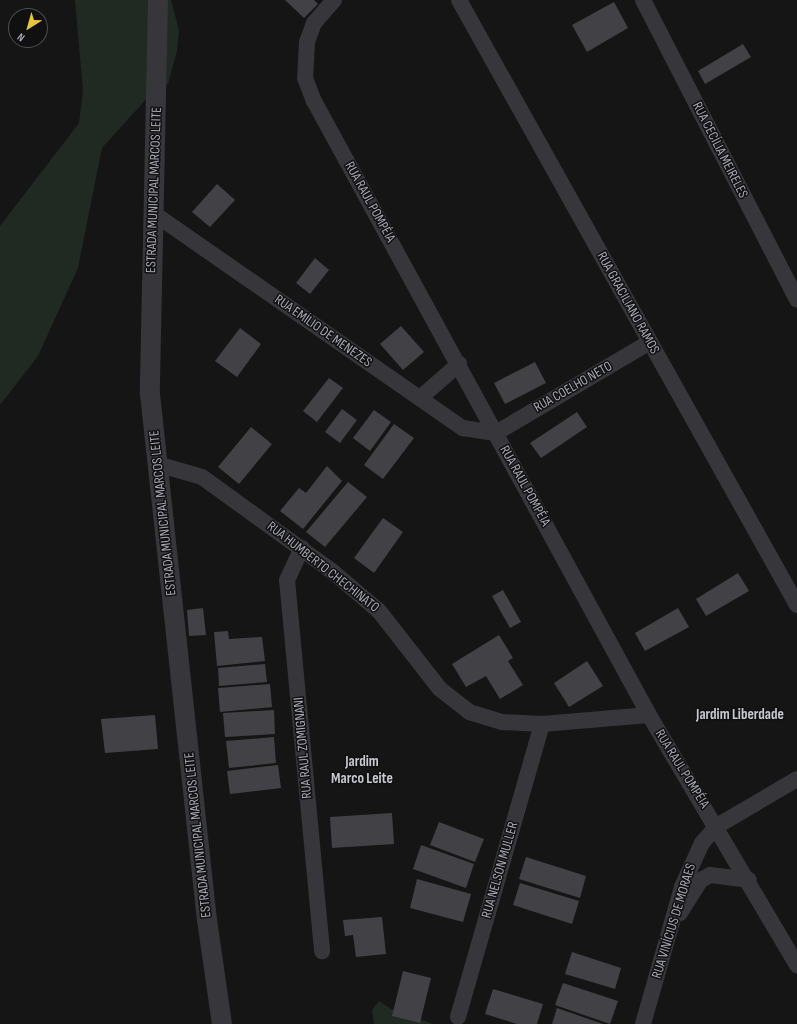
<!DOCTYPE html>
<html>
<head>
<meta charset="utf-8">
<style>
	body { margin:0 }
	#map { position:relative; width:797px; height:1024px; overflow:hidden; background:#151516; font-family:"Sofia Sans Condensed",sans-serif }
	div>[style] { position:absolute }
	.green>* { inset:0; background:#212923 }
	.building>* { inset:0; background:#424246 }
	.minor>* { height:16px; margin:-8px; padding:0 8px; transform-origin:8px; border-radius:8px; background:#36363b }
	.tertiary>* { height:20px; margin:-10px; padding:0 10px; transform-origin:10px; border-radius:10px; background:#36363b }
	span { translate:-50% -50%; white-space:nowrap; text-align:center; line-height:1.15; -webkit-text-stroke:3px #101011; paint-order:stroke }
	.street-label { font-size:14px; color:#a8aab6 }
	.neighbourhood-label { font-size:15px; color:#c8cad2; font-weight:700 }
	.north { position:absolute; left:8px; top:8px; width:40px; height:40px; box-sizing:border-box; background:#101011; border:1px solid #4d4e53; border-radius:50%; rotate:217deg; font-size:11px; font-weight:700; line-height:16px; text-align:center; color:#a8aab6 }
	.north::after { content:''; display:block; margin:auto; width:14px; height:18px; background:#e6c43d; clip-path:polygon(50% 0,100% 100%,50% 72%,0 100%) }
</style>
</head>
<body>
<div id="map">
	<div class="green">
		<i style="clip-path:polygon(75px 0,171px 0,179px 30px,177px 51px,168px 84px,150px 95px,102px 148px,78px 268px,38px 356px,0 405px,0 226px,79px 123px,83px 91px)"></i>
		<i style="clip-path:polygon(379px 1001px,391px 1009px,433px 1024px,374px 1024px,372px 1010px)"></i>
	</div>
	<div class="building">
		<i style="clip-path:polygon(285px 0,314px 0,318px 4px,304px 18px)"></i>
		<i style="clip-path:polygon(614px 2px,628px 28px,587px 52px,572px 25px)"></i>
		<i style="clip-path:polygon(743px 44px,751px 57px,705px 84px,698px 71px)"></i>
		<i style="clip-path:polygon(217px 184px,235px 200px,210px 227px,192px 212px)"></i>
		<i style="clip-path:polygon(315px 258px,329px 270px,310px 294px,296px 283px)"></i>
		<i style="clip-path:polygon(401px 326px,424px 352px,403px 370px,380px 344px)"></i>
		<i style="clip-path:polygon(240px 328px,261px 344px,237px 377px,215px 361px)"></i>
		<i style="clip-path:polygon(535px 362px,546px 383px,505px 404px,494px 383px)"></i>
		<i style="clip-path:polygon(329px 378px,343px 388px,317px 422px,303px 411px)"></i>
		<i style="clip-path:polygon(342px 409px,357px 420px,340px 443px,325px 432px)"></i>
		<i style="clip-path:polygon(374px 410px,391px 422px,370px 451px,353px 438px)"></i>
		<i style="clip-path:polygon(577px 412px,587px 427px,541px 458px,530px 443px)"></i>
		<i style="clip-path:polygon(394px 424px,414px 438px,383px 479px,364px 465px)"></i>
		<i style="clip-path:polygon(251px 427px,272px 444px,239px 484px,218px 467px)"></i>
		<i style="clip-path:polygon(327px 466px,342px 481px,303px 529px,280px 511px,299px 488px,306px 493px)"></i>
		<i style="clip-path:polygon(348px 482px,367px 497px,325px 547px,306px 532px)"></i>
		<i style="clip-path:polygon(383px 518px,403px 532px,374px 573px,354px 558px)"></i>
		<i style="clip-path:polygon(738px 573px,749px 591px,706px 616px,696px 599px)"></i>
		<i style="clip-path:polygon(503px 590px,521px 622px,510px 628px,492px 596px)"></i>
		<i style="clip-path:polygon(203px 608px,206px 635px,189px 636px,187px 610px)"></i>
		<i style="clip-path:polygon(678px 608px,689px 627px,645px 651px,635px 633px)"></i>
		<i style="clip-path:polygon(228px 631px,229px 639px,262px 637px,265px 661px,217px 666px,214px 632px)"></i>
		<i style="clip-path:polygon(499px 635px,513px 658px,508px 661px,523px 685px,500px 699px,486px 676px,466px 687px,452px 664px)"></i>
		<i style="clip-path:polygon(587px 661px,603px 686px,569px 707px,554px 683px)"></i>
		<i style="clip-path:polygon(265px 664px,267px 682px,219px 686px,218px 668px)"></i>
		<i style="clip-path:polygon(270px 684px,272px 707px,220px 712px,218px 688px)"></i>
		<i style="clip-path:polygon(274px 710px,275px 734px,225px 737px,223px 713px)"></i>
		<i style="clip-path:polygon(155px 715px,158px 749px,105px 753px,101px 719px)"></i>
		<i style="clip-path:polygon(274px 737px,276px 763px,229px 768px,226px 741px)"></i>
		<i style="clip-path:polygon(278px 765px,281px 788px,230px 794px,227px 771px)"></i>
		<i style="clip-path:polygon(392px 813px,394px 844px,332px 848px,330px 817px)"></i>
		<i style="clip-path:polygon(439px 822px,484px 839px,475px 862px,430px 845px)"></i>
		<i style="clip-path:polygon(421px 845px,474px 864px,466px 888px,413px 869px)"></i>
		<i style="clip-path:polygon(526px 857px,586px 876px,580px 898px,519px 879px)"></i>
		<i style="clip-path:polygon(417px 879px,471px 894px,463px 922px,410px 908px)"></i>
		<i style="clip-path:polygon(520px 883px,579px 901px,572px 924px,513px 905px)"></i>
		<i style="clip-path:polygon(382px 917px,386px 954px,356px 957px,353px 935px,345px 936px,343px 920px)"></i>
		<i style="clip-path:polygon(572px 952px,621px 968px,615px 989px,565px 974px)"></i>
		<i style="clip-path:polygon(403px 971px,431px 978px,420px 1023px,392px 1016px)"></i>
		<i style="clip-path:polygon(563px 983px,618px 1001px,610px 1024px,555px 1005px)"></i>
		<i style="clip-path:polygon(493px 989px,543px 1004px,537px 1024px,517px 1024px,485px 1014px)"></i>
		<i style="clip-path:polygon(557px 1008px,603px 1024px,552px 1024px)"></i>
	</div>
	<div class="minor">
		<i style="left:334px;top:0;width:30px;rotate:131deg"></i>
		<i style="left:314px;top:23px;width:20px;rotate:110deg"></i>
		<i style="left:307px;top:42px;width:36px;rotate:93deg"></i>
		<i style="left:305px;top:78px;width:25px;rotate:69deg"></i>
		<i style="left:314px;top:101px;width:699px;rotate:61.38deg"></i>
		<i style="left:649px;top:715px;width:291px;rotate:59.4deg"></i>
		<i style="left:459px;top:0;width:693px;rotate:60.81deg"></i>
		<i style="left:643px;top:0;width:337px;rotate:62.8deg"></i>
		<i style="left:156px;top:215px;width:374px;rotate:34.8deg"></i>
		<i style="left:463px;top:428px;width:33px;rotate:9deg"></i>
		<i style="left:496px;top:433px;width:179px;rotate:-30.6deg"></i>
		<i style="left:420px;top:398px;width:52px;rotate:-41.1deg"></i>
		<i style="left:157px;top:464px;width:47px;rotate:16.1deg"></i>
		<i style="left:202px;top:477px;width:162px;rotate:35.9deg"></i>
		<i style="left:333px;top:572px;width:60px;rotate:40.3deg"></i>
		<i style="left:379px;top:611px;width:99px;rotate:52deg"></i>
		<i style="left:440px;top:689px;width:37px;rotate:38deg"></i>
		<i style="left:469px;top:712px;width:34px;rotate:17deg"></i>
		<i style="left:502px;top:722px;width:40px;rotate:2.9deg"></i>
		<i style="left:542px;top:724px;width:107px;rotate:-4.8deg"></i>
		<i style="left:302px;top:548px;width:35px;rotate:115deg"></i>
		<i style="left:287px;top:580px;width:373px;rotate:84.6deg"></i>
		<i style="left:680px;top:913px;width:39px;rotate:-58deg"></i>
		<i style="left:701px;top:880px;width:10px;rotate:-29deg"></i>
		<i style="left:710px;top:875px;width:39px;rotate:7deg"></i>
		<i style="left:458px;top:1017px;width:305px;rotate:-74deg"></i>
		<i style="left:643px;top:1024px;width:142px;rotate:-74.1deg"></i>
		<i style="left:682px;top:887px;width:48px;rotate:-65.6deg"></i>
		<i style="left:702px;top:843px;width:23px;rotate:-49deg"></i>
		<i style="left:717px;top:826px;width:93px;rotate:-30.4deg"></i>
	</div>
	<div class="tertiary">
		<i style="left:158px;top:0;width:394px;rotate:91.2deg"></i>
		<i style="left:150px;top:394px;width:529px;rotate:83.82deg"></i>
		<i style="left:207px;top:920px;width:105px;rotate:81.8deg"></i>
	</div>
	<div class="street-label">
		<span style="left:720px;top:150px;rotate:63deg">RUA CECÍLIA MEIRELES</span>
		<span style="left:154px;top:190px;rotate:-88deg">ESTRADA MUNICIPAL MARCOS LEITE</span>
		<span style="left:370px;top:202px;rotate:61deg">RUA RAUL POMPÉIA</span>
		<span style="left:628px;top:303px;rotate:61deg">RUA GRACILIANO RAMOS</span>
		<span style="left:323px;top:331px;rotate:35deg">RUA EMÍLIO DE MENEZES</span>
		<span style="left:573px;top:387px;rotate:-30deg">RUA COELHO NETO</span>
		<span style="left:525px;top:486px;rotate:61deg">RUA RAUL POMPÉIA</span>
		<span style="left:163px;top:513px;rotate:-96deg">ESTRADA MUNICIPAL MARCOS LEITE</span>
		<span style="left:323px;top:567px;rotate:38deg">RUA HUMBERTO CHECHINATO</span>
		<span style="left:303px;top:748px;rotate:-95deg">RUA RAUL ZOMIGNANI</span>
		<span style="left:682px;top:769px;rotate:58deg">RUA RAUL POMPÉIA</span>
		<span style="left:198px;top:835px;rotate:-96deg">ESTRADA MUNICIPAL MARCOS LEITE</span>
		<span style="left:500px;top:870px;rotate:-74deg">RUA NELSON MULLER</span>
		<span style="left:674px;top:921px;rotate:-73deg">RUA VINÍCIUS DE MORAES</span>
	</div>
	<div class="neighbourhood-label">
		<span style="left:740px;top:715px">Jardim Liberdade</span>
		<span style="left:362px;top:770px">Jardim<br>Marco Leite</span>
	</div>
	<div class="north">N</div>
</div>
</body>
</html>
